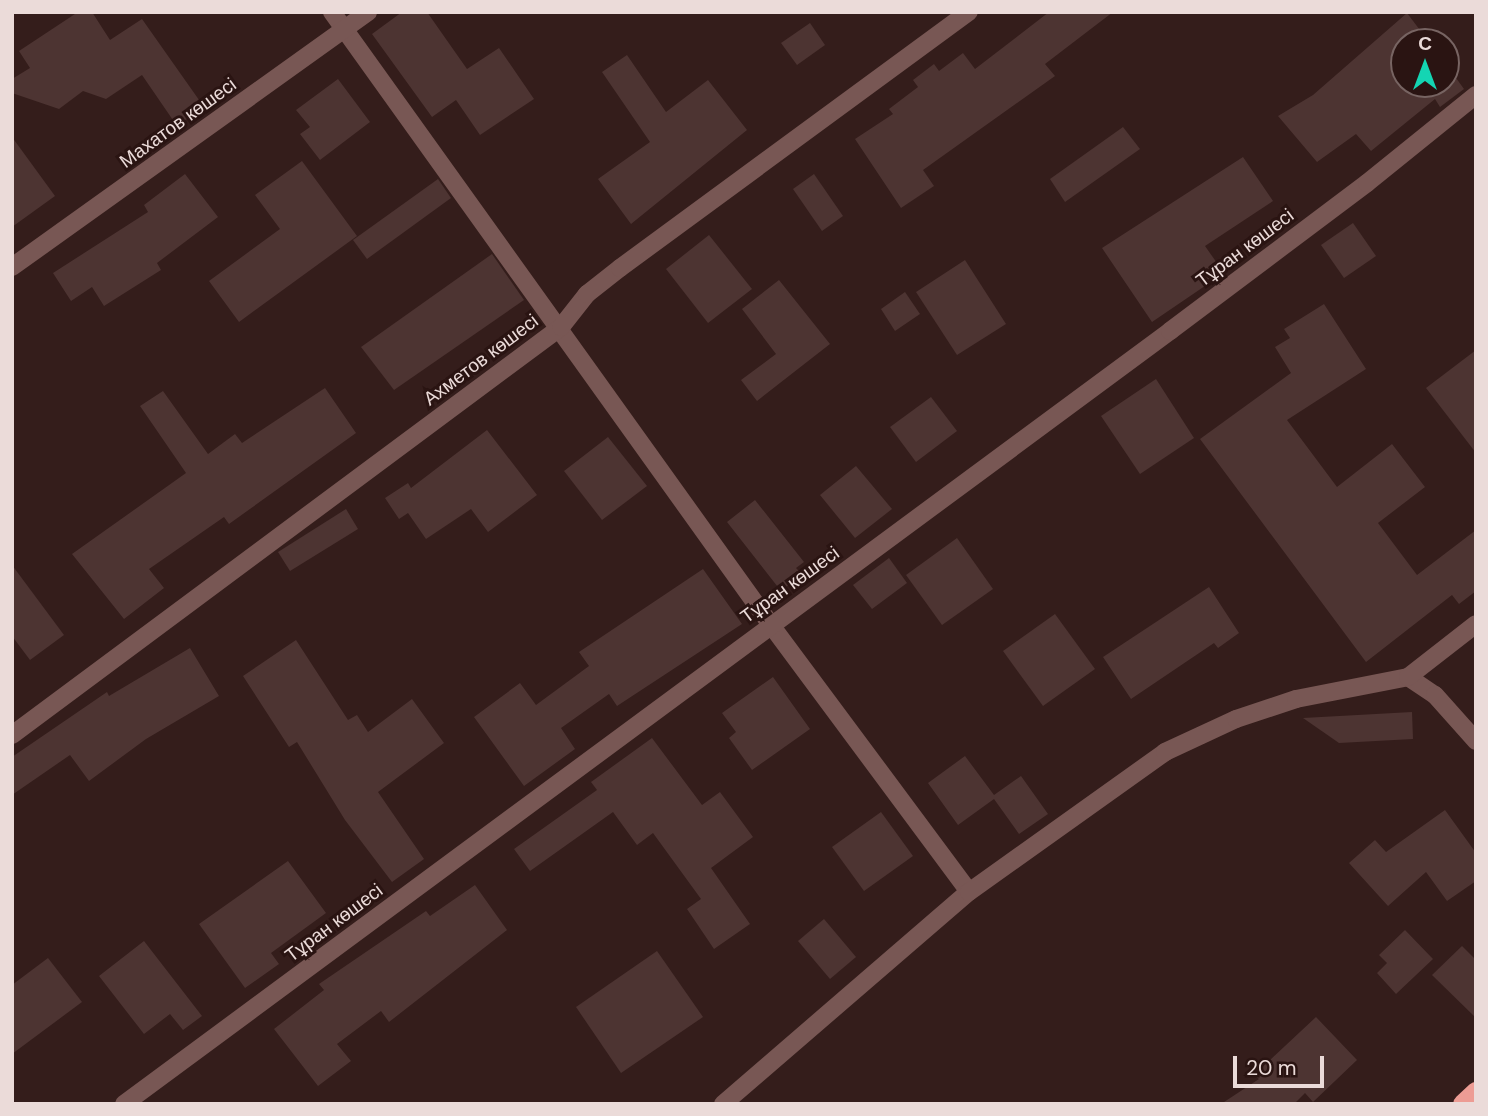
<!DOCTYPE html>
<html>
<head>
<meta charset="utf-8">
<style>
	body { margin:0 }
	#map { position:relative; width:1488px; height:1116px; overflow:hidden; background:#341d1b; font-family:"DM Sans",sans-serif }
	div>[style] { position:absolute }
	.building>* { inset:0; background:#4d3432 }
	.street>* { height:18px; margin:-9px; padding:0 9px; transform-origin:9px; border-radius:9px; background:#785754 }
	.highway>* { height:21px; margin:-10.5px; padding:0 10.5px; transform-origin:10.5px; border-radius:10.5px; background:#ed9c94 }
	span { translate:-50% -50%; white-space:nowrap; text-align:center; line-height:1.15; -webkit-text-stroke:6px #2a1412; paint-order:stroke }
	.street-label { font-size:19px; color:#ebdbd9 }
	.frame { position:absolute; inset:0; border:14px solid #ebdbd9; pointer-events:none }
	.north { position:absolute; left:1390px; top:28px; width:70px; height:70px; box-sizing:border-box; background:#2a1412; border:2px solid #776462; border-radius:50%; rotate:0deg; font-size:19px; font-weight:700; line-height:28px; text-align:center; color:#ebdbd9 }
	.north::after { content:''; display:block; margin:auto; width:24px; height:32px; background:#14d5b3; clip-path:polygon(50% 0,100% 100%,50% 72%,0 100%) }
	.scale { position:absolute; left:1233px; top:1056px; width:91px; height:32px; box-sizing:border-box; border:4px solid #ebdbd9; border-top:0; padding-left:9px; font-size:21px; line-height:24px; white-space:nowrap; color:#ebdbd9; -webkit-text-stroke:5px #2a1412; paint-order:stroke }
</style>
</head>
<body>
<div id="map">
	<div class="building">
		<i style="clip-path:polygon(78px 12px,92px 12px,110px 40px,142px 19px,204px 107px,177px 126px,142px 75px,106px 99px,83px 91px,59px 109px,12px 93px,12px 79px,30px 68px,19px 51px)"></i>
		<i style="clip-path:polygon(402px 12px,427px 12px,467px 69px,499px 48px,534px 99px,480px 135px,456px 100px,432px 117px,372px 34px)"></i>
		<i style="clip-path:polygon(1049px 12px,1113px 12px,1045px 64px,1055px 76px,923px 170px,934px 186px,901px 208px,855px 139px,893px 114px,889px 109px,918px 87px,913px 80px,934px 64px,939px 71px,963px 53px,975px 69px)"></i>
		<i style="clip-path:polygon(1407px 13px,1429px 42px,1404px 42px,1404px 84px,1446px 84px,1446px 64px,1464px 89px,1440px 107px,1435px 99px,1371px 151px,1356px 134px,1317px 162px,1278px 116px,1313px 95px)"></i>
		<i style="clip-path:polygon(810px 23px,825px 45px,797px 65px,781px 43px)"></i>
		<i style="clip-path:polygon(627px 55px,666px 112px,708px 80px,747px 130px,631px 224px,598px 179px,650px 142px,602px 72px)"></i>
		<i style="clip-path:polygon(338px 79px,370px 122px,320px 160px,300px 134px,310px 127px,296px 110px)"></i>
		<i style="clip-path:polygon(1123px 127px,1140px 149px,1065px 202px,1050px 179px)"></i>
		<i style="clip-path:polygon(12px 137px,55px 196px,12px 227px)"></i>
		<i style="clip-path:polygon(1243px 157px,1273px 201px,1205px 246px,1224px 273px,1152px 322px,1102px 248px)"></i>
		<i style="clip-path:polygon(302px 161px,357px 236px,239px 322px,209px 281px,280px 229px,255px 195px)"></i>
		<i style="clip-path:polygon(185px 174px,218px 217px,157px 263px,161px 270px,104px 306px,92px 287px,71px 301px,53px 273px,148px 212px,144px 205px)"></i>
		<i style="clip-path:polygon(814px 174px,843px 216px,822px 231px,793px 189px)"></i>
		<i style="clip-path:polygon(438px 179px,451px 198px,367px 259px,353px 240px)"></i>
		<i style="clip-path:polygon(1353px 223px,1376px 256px,1344px 278px,1321px 245px)"></i>
		<i style="clip-path:polygon(709px 235px,752px 289px,708px 323px,666px 269px)"></i>
		<i style="clip-path:polygon(492px 254px,524px 300px,394px 390px,361px 347px)"></i>
		<i style="clip-path:polygon(965px 260px,1006px 324px,957px 355px,916px 292px)"></i>
		<i style="clip-path:polygon(779px 280px,830px 344px,757px 401px,741px 380px,776px 354px,742px 309px)"></i>
		<i style="clip-path:polygon(905px 292px,920px 314px,895px 331px,881px 309px)"></i>
		<i style="clip-path:polygon(1324px 304px,1366px 369px,1287px 420px,1337px 487px,1392px 444px,1425px 487px,1378px 523px,1417px 575px,1476px 530px,1476px 591px,1459px 604px,1452px 595px,1366px 662px,1200px 439px,1291px 373px,1275px 347px,1290px 338px,1284px 329px)"></i>
		<i style="clip-path:polygon(1476px 350px,1476px 453px,1426px 388px)"></i>
		<i style="clip-path:polygon(1156px 379px,1194px 438px,1140px 474px,1101px 416px)"></i>
		<i style="clip-path:polygon(325px 388px,356px 433px,229px 524px,224px 517px,149px 569px,164px 588px,124px 619px,72px 554px,186px 473px,140px 406px,163px 391px,208px 454px,235px 434px,242px 443px)"></i>
		<i style="clip-path:polygon(931px 397px,957px 431px,916px 462px,890px 427px)"></i>
		<i style="clip-path:polygon(487px 430px,537px 495px,488px 532px,471px 509px,426px 539px,408px 513px,399px 519px,385px 498px,408px 483px,411px 488px)"></i>
		<i style="clip-path:polygon(608px 437px,647px 486px,602px 520px,564px 471px)"></i>
		<i style="clip-path:polygon(856px 466px,892px 509px,855px 538px,820px 495px)"></i>
		<i style="clip-path:polygon(755px 500px,804px 562px,796px 568px,802px 574px,781px 591px,727px 522px)"></i>
		<i style="clip-path:polygon(346px 509px,358px 529px,290px 571px,278px 552px)"></i>
		<i style="clip-path:polygon(957px 538px,993px 589px,942px 625px,906px 575px)"></i>
		<i style="clip-path:polygon(889px 558px,907px 583px,872px 609px,853px 585px)"></i>
		<i style="clip-path:polygon(12px 565px,64px 635px,30px 660px,12px 636px)"></i>
		<i style="clip-path:polygon(703px 569px,742px 624px,617px 706px,609px 694px,561px 728px,575px 749px,524px 786px,474px 717px,520px 683px,536px 705px,589px 666px,579px 652px)"></i>
		<i style="clip-path:polygon(1209px 587px,1239px 633px,1218px 648px,1214px 643px,1131px 699px,1103px 657px)"></i>
		<i style="clip-path:polygon(1055px 614px,1095px 669px,1043px 706px,1003px 651px)"></i>
		<i style="clip-path:polygon(296px 640px,348px 720px,357px 715px,368px 732px,412px 699px,444px 743px,378px 792px,424px 859px,392px 882px,345px 820px,297px 742px,289px 747px,243px 676px)"></i>
		<i style="clip-path:polygon(190px 648px,219px 696px,146px 739px,89px 781px,70px 755px,12px 795px,12px 757px,107px 692px,109px 696px)"></i>
		<i style="clip-path:polygon(773px 677px,810px 729px,752px 770px,729px 738px,736px 732px,722px 713px)"></i>
		<i style="clip-path:polygon(1412px 712px,1413px 739px,1339px 743px,1303px 718px)"></i>
		<i style="clip-path:polygon(652px 738px,702px 805px,720px 792px,753px 837px,711px 868px,750px 924px,714px 949px,687px 909px,701px 899px,653px 833px,637px 845px,613px 812px,530px 871px,514px 849px,597px 790px,591px 782px)"></i>
		<i style="clip-path:polygon(965px 756px,994px 795px,1021px 776px,1048px 814px,1019px 834px,994px 799px,958px 825px,928px 783px)"></i>
		<i style="clip-path:polygon(1445px 810px,1476px 853px,1476px 881px,1447px 901px,1426px 872px,1388px 906px,1349px 863px,1375px 840px,1386px 852px)"></i>
		<i style="clip-path:polygon(881px 812px,913px 856px,864px 891px,832px 847px)"></i>
		<i style="clip-path:polygon(288px 861px,326px 913px,271px 953px,279px 964px,245px 988px,199px 924px)"></i>
		<i style="clip-path:polygon(475px 885px,507px 930px,389px 1022px,381px 1011px,337px 1044px,351px 1061px,318px 1086px,274px 1029px,324px 990px,319px 984px,426px 911px,430px 916px)"></i>
		<i style="clip-path:polygon(824px 919px,856px 957px,830px 979px,798px 941px)"></i>
		<i style="clip-path:polygon(1405px 930px,1433px 959px,1396px 994px,1377px 973px,1387px 963px,1379px 955px)"></i>
		<i style="clip-path:polygon(144px 941px,202px 1016px,183px 1030px,170px 1014px,144px 1034px,99px 976px)"></i>
		<i style="clip-path:polygon(1462px 946px,1476px 960px,1476px 1018px,1432px 975px)"></i>
		<i style="clip-path:polygon(657px 951px,703px 1017px,621px 1073px,576px 1007px)"></i>
		<i style="clip-path:polygon(48px 958px,82px 1002px,12px 1054px,12px 985px)"></i>
		<i style="clip-path:polygon(1316px 1017px,1357px 1060px,1313px 1102px,1305px 1093px,1294px 1104px,1221px 1104px,1259px 1079px,1254px 1075px)"></i>
	</div>
	<div class="street">
		<i style="left:332px;top:12px;width:754px;rotate:54.39deg"></i>
		<i style="left:771px;top:625px;width:332px;rotate:53.4deg"></i>
		<i style="left:12px;top:267px;width:438px;rotate:-35.6deg"></i>
		<i style="left:1408px;top:677px;width:32px;rotate:34deg"></i>
		<i style="left:1435px;top:695px;width:62px;rotate:48.3deg"></i>
		<i style="left:12px;top:735px;width:684px;rotate:-36.62deg"></i>
		<i style="left:561px;top:327px;width:42px;rotate:-51.8deg"></i>
		<i style="left:587px;top:294px;width:42px;rotate:-38.2deg"></i>
		<i style="left:620px;top:268px;width:433px;rotate:-36.3deg"></i>
		<i style="left:124px;top:1104px;width:1301px;rotate:-36.46deg"></i>
		<i style="left:1170px;top:331px;width:246px;rotate:-36.9deg"></i>
		<i style="left:1367px;top:183px;width:140px;rotate:-38.9deg"></i>
		<i style="left:723px;top:1104px;width:325px;rotate:-40.8deg"></i>
		<i style="left:969px;top:892px;width:241px;rotate:-35.5deg"></i>
		<i style="left:1165px;top:752px;width:78px;rotate:-24.9deg"></i>
		<i style="left:1236px;top:719px;width:63px;rotate:-18.4deg"></i>
		<i style="left:1296px;top:699px;width:114px;rotate:-11.1deg"></i>
		<i style="left:1408px;top:677px;width:86px;rotate:-37.9deg"></i>
	</div>
	<div class="highway">
		<i style="left:1463px;top:1104px;width:18px;rotate:-43deg"></i>
	</div>
	<div class="street-label">
		<span style="left:178px;top:123px;rotate:-36deg">Махатов көшесі</span>
		<span style="left:1245px;top:248px;rotate:-37deg">Тұран көшесі</span>
		<span style="left:481px;top:360px;rotate:-37deg">Ахметов көшесі</span>
		<span style="left:790px;top:585px;rotate:-36deg">Тұран көшесі</span>
		<span style="left:334px;top:923px;rotate:-37deg">Тұран көшесі</span>
	</div>
	<div class="frame"></div>
	<div class="north">С</div>
	<div class="scale">20 m</div>
</div>
</body>
</html>
